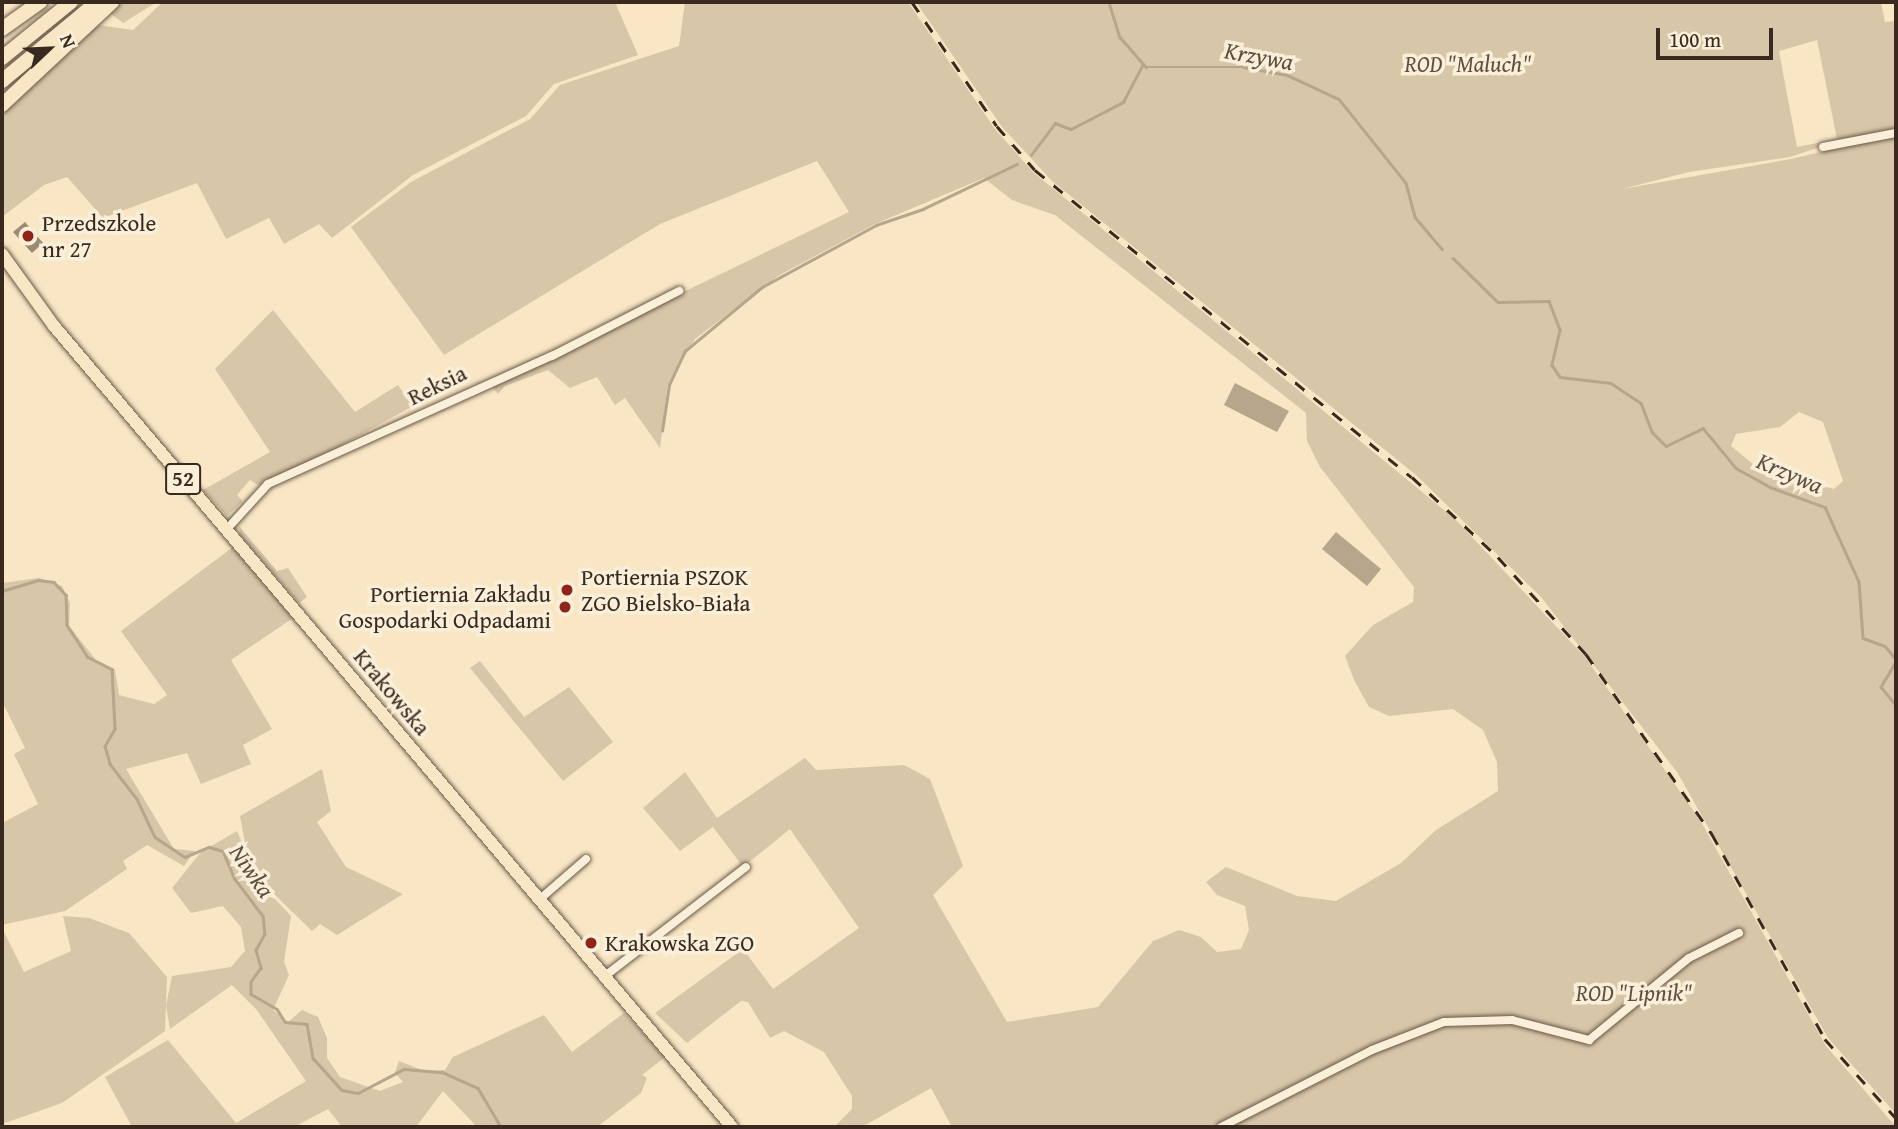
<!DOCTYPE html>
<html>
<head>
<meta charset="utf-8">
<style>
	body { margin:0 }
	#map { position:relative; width:1898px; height:1129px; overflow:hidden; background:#f8e6c4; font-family:"Gentium Book Plus",serif }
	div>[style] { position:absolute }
	.green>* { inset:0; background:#d8c6a8 }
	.water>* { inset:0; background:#b7a68c }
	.stream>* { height:2.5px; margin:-1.25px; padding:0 1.25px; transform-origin:1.25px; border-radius:1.25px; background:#b7a68c }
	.building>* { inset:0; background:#9c8b74 }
	.roads { filter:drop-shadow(0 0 2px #695848) drop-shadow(0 0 2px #695848) }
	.street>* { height:8px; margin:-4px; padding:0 4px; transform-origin:4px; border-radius:4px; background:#faefd9 }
	.primary>* { height:12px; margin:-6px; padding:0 6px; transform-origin:6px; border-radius:6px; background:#f8e6c4 }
	.highway>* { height:14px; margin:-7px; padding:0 7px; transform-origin:7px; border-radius:7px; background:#f8e6c4 }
	.rail>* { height:2.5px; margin-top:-1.25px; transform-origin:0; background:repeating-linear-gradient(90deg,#39291e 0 12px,transparent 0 24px) }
	.dots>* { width:19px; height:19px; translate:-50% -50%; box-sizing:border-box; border:4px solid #faefd9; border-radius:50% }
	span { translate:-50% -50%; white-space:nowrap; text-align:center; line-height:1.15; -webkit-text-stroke:7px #faefd9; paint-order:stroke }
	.shield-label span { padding:2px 5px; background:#faefd9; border:2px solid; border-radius:5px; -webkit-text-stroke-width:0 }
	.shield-label { font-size:21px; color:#39291e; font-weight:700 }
	.park-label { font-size:23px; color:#615040; font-style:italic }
	.poi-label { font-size:23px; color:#39291e }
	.left { translate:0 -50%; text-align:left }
	.right { translate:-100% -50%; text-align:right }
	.street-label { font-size:23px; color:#39291e }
	.water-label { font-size:24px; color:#5f4e3f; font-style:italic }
	.frame { position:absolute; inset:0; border:4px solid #39291e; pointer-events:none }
	.north { position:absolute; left:14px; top:14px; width:70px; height:70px; -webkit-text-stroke:5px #faefd9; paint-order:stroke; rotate:67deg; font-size:19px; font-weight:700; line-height:28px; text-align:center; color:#39291e }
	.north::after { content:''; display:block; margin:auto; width:24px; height:32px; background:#39291e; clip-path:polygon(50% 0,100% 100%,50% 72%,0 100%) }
	.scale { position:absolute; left:1656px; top:28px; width:117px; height:32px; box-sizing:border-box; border:4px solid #39291e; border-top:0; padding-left:9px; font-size:21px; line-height:24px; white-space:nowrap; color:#39291e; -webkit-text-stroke:5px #faefd9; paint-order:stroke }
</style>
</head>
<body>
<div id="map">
	<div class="green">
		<i style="clip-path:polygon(118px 2px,157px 2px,123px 23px,110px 13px)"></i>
		<i style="clip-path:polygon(163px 2px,615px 2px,638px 55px,554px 84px,526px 116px,413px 175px,332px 238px,319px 224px,284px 244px,269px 218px,226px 239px,197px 183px,103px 218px,67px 177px,44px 185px,2px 217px,2px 115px,98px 25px,133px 30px)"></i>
		<i style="clip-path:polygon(685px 2px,908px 2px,995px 129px,1033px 172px,1455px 519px,1585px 657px,1700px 820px,1826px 1046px,1896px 1127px,952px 1127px,931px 1088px,862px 1127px,834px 1127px,852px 1109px,852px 1096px,824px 1052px,784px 1031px,770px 1038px,748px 1002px,741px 1001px,687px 1043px,655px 1013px,743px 949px,773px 989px,859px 928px,790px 829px,743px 867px,713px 827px,680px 851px,643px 808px,685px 772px,717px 818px,805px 758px,816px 770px,904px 765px,930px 779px,963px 866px,933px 895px,1007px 1022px,1098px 1007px,1153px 941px,1179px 930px,1201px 937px,1217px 952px,1241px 949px,1249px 930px,1245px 906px,1217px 895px,1206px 882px,1226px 867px,1297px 896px,1336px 901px,1401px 863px,1436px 830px,1498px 791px,1497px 762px,1483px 730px,1453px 709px,1389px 716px,1369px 707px,1354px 680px,1345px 656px,1373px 625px,1413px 602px,1414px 587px,1320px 467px,1307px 441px,1306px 413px,1055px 215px,1012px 200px,984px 178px,875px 224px,778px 276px,695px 339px,668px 384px,660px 448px,625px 398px,615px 405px,597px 377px,570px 388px,548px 370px,505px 386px,498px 394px,491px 385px,849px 212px,817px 161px,660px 224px,444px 355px,351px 227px,411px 182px,530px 119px,560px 85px,679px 46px)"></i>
		<i style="clip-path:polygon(evenodd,916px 2px,1881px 2px,1885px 22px,1896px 21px,1896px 131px,1828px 141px,1837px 139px,1817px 40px,1779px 51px,1797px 147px,1822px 142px,1820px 147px,1790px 157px,1689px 172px,1622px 189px,1791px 159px,1896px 134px,1896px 1114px,1828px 1038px,1677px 772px,1541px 597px,1416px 475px,1052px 181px,1002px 127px,916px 2px,1799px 412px,1823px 422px,1843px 481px,1834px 489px,1759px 469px,1731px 446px,1736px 434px,1780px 427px,1799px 412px)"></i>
		<i style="clip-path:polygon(273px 310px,355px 412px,398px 385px,413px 406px,311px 462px,258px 485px,250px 480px,237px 495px,243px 501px,227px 516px,203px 490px,270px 452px,215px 369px)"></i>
		<i style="clip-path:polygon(239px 526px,277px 571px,288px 568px,307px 597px,299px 603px,240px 535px)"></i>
		<i style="clip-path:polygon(233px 547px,293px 618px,231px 660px,272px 729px,243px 745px,251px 764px,201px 784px,187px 753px,126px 769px,174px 849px,195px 851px,184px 866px,147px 845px,123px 861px,127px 869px,65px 911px,2px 925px,2px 823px,38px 804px,14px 754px,25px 748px,2px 701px,2px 583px,39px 578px,62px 586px,70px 603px,69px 626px,96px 660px,115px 670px,119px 695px,154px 704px,167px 695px,121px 631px)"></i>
		<i style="clip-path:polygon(480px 661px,524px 717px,569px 687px,613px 742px,563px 781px,470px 668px)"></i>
		<i style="clip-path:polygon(322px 769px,331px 811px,317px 822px,346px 867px,403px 894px,337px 935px,320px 924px,312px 931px,271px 891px,246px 848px,240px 816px)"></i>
		<i style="clip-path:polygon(237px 831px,258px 881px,291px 916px,284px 962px,289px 975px,273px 1010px,288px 1022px,302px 1010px,318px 1017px,327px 1038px,327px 1058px,340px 1077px,380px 1091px,403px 1082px,395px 1073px,399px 1061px,424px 1071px,445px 1070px,453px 1057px,544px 1015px,572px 1052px,624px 1013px,665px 1057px,642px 1075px,647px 1078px,641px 1093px,597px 1127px,477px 1127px,443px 1091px,416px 1127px,342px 1127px,328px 1109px,294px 1127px,128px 1127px,131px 1125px,105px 1077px,168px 1040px,236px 1123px,306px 1081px,256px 1009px,232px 985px,170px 1029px,166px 1006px,172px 976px,231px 967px,245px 951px,241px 927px,223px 906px,191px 913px,172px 888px,201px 852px)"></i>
		<i style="clip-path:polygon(63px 916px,89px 918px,129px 933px,167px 977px,165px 1031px,62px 1103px,2px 1124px,2px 928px,24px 972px,71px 951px)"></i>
	</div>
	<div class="water">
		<i style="clip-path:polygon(1235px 383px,1289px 411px,1277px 432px,1224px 405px)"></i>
		<i style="clip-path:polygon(1336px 532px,1381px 569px,1367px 586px,1322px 549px)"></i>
	</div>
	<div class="stream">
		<i style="left:1109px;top:2px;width:37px;rotate:73deg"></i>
		<i style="left:1120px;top:37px;width:40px;rotate:49deg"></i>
		<i style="left:1146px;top:67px;width:97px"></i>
		<i style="left:1243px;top:67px;width:45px;rotate:10.3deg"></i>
		<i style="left:1287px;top:75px;width:57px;rotate:24.8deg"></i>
		<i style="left:1339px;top:99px;width:107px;rotate:51.4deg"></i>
		<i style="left:1406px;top:183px;width:35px;rotate:75deg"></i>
		<i style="left:1415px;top:217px;width:42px;rotate:49.8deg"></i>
		<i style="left:1031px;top:155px;width:40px;rotate:-53deg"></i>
		<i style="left:1055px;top:123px;width:17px;rotate:21deg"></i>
		<i style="left:1071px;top:129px;width:59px;rotate:-27.4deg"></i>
		<i style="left:1123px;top:102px;width:41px;rotate:-62.2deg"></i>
		<i style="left:1453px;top:258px;width:63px;rotate:44.4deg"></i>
		<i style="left:1498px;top:302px;width:51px;rotate:-1.1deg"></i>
		<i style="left:1549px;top:301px;width:31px;rotate:69deg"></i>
		<i style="left:1560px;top:330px;width:36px;rotate:103deg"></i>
		<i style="left:1552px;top:365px;width:14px;rotate:56deg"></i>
		<i style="left:1560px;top:377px;width:51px;rotate:6.7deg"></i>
		<i style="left:1611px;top:383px;width:36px;rotate:34deg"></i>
		<i style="left:1641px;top:403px;width:31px;rotate:69deg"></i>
		<i style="left:1652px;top:432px;width:20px;rotate:45deg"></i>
		<i style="left:1666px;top:446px;width:41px;rotate:-25.9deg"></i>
		<i style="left:1703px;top:428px;width:52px;rotate:50.5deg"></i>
		<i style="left:1736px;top:468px;width:39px;rotate:29deg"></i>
		<i style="left:1770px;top:487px;width:59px;rotate:20deg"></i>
		<i style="left:1825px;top:507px;width:82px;rotate:65.6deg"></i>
		<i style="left:1859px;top:582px;width:56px;rotate:85.9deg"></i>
		<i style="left:1863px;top:638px;width:23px;rotate:20deg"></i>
		<i style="left:1885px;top:646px;width:17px;rotate:50deg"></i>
		<i style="left:662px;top:431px;width:47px;rotate:-81.3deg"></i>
		<i style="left:669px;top:385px;width:38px;rotate:-65deg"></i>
		<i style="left:685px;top:351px;width:100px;rotate:-39.7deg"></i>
		<i style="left:762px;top:287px;width:130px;rotate:-28.5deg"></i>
		<i style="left:876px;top:225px;width:50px;rotate:-18.8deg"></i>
		<i style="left:923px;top:209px;width:104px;rotate:-25.6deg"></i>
		<i style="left:2px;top:591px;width:38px;rotate:-17deg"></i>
		<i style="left:38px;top:580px;width:16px;rotate:7deg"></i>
		<i style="left:54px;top:582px;width:18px;rotate:47deg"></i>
		<i style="left:66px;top:595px;width:30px;rotate:88deg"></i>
		<i style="left:67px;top:625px;width:38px;rotate:57deg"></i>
		<i style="left:88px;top:657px;width:27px;rotate:27deg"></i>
		<i style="left:112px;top:669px;width:60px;rotate:87.1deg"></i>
		<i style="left:115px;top:729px;width:20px;rotate:120deg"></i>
		<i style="left:105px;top:746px;width:19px;rotate:74deg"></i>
		<i style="left:110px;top:764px;width:44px;rotate:52.4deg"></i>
		<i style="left:137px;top:799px;width:42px;rotate:64.7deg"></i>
		<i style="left:155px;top:837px;width:36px;rotate:34deg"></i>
		<i style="left:185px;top:857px;width:26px;rotate:-23deg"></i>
		<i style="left:209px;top:847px;width:15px;rotate:16deg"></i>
		<i style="left:223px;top:851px;width:30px;rotate:67deg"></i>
		<i style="left:235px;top:879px;width:46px;rotate:52.9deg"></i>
		<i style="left:263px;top:916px;width:18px;rotate:84deg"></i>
		<i style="left:265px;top:934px;width:18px;rotate:119deg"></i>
		<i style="left:256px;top:950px;width:19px;rotate:74deg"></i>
		<i style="left:261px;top:968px;width:17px;rotate:126deg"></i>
		<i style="left:251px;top:982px;width:12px;rotate:90deg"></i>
		<i style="left:251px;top:994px;width:30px;rotate:30deg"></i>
		<i style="left:277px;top:1009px;width:15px;rotate:58deg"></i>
		<i style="left:285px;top:1022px;width:22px;rotate:5deg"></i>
		<i style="left:307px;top:1024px;width:35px;rotate:80deg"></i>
		<i style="left:313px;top:1058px;width:43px;rotate:47.8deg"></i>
		<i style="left:342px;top:1090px;width:16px;rotate:11deg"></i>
		<i style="left:358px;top:1093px;width:52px;rotate:-27.6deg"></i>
		<i style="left:404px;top:1069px;width:38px;rotate:5deg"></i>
		<i style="left:442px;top:1072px;width:39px;rotate:24deg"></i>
		<i style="left:478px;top:1088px;width:45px;rotate:59.5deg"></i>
		<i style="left:1896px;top:662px;width:29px;rotate:121deg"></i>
		<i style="left:1881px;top:687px;width:23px;rotate:50deg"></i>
	</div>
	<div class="building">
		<i style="clip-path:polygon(25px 222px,43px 243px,32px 253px,13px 232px)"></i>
	</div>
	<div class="roads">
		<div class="street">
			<i style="left:1823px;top:147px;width:74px;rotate:-10.9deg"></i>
			<i style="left:226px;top:530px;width:62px;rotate:-47.6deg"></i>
			<i style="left:268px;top:484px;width:312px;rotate:-24.3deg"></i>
			<i style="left:552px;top:356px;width:143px;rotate:-27.1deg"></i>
			<i style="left:540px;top:899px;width:61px;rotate:-41deg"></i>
			<i style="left:605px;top:976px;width:178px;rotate:-37.7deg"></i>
			<i style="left:1221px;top:1127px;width:169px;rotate:-27deg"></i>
			<i style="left:1372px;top:1050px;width:77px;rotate:-21.3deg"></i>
			<i style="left:1444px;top:1022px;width:68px;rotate:-1.7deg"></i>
			<i style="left:1512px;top:1020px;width:80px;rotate:14.6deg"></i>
			<i style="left:1589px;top:1040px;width:129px;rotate:-39.4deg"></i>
			<i style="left:1689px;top:958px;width:56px;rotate:-26.6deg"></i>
		</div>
		<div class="primary">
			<i style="left:2px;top:254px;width:89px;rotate:54.2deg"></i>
			<i style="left:54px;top:326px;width:1049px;rotate:49.75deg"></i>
		</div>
		<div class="highway">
			<i style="left:2px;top:29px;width:47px;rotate:-35.4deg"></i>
			<i style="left:2px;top:58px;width:89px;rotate:-39.1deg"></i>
			<i style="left:2px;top:81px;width:124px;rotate:-39.7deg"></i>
			<i style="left:2px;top:105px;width:151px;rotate:-43.1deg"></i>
		</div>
	</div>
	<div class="rail">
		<i style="left:912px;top:2px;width:150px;rotate:55.6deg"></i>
		<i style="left:997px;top:126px;width:58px;rotate:49.2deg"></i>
		<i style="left:1035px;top:170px;width:486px;rotate:39.2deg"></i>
		<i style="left:1412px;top:477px;width:117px;rotate:42.9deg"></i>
		<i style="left:1498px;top:557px;width:131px;rotate:47.8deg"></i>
		<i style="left:1586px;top:654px;width:220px;rotate:55deg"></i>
		<i style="left:1712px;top:834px;width:234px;rotate:61.1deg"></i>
		<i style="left:1825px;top:1039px;width:106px;rotate:48.1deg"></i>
	</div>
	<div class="dots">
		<i style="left:28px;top:236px;background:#8f2418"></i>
		<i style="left:567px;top:590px;background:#8f2418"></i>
		<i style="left:565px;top:607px;background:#8f2418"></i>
		<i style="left:591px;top:943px;background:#8f2418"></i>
	</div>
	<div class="shield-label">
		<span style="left:183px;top:479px">52</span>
	</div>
	<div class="park-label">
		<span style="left:1468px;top:64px">ROD "Maluch"</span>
		<span style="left:1634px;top:993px">ROD "Lipnik"</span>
	</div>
	<div class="poi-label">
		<span class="left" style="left:42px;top:236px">Przedszkole<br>nr 27</span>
		<span class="left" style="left:581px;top:590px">Portiernia PSZOK<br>ZGO Bielsko-Biała</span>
		<span class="right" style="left:551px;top:607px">Portiernia Zakładu<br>Gospodarki Odpadami</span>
		<span class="left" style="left:605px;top:943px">Krakowska ZGO</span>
	</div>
	<div class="street-label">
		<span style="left:437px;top:385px;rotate:-26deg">Reksia</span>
		<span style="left:392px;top:692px;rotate:50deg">Krakowska</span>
	</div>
	<div class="water-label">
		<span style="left:1259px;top:56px;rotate:10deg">Krzywa</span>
		<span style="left:1790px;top:473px;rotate:23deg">Krzywa</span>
		<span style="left:252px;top:871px;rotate:55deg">Niwka</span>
	</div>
	<div class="frame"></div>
	<div class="north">N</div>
	<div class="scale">100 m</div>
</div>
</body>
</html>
